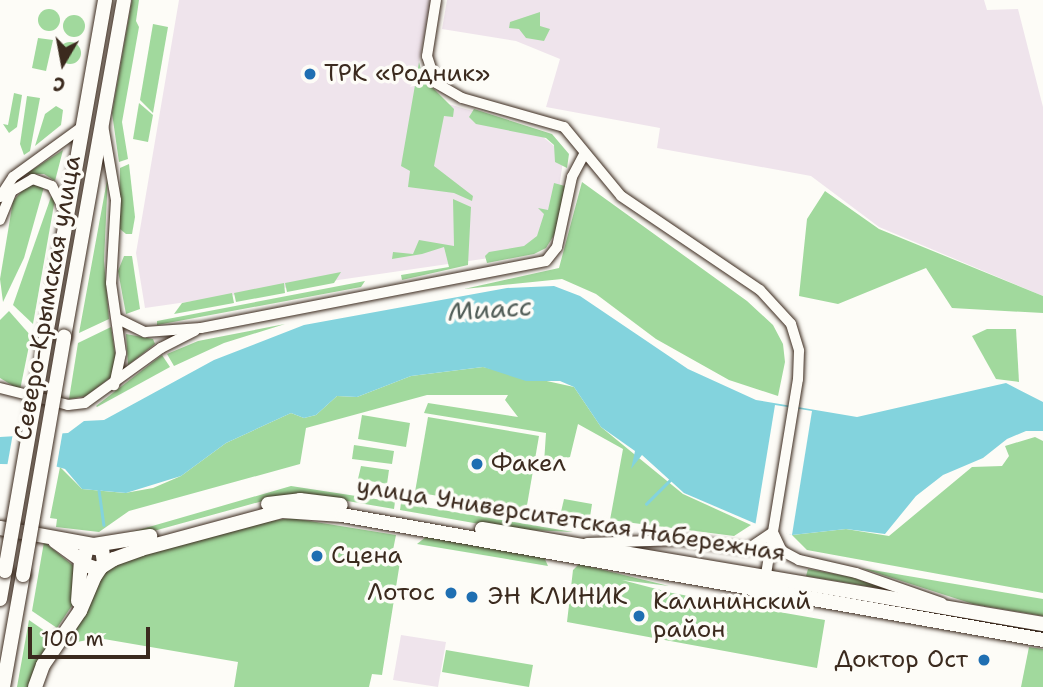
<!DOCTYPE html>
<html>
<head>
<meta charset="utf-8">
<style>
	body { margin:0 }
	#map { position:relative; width:1043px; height:687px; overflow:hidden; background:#fdfcf7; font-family:"Shantell Sans",sans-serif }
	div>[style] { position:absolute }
	.built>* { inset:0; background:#efe4ec }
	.green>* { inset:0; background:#a1d99d }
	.round { border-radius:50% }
	.water>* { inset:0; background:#83d3dd }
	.pier>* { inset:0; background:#fdfcf7 }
	.stream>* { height:2.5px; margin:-1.25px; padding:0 1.25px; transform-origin:1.25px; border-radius:1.25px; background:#83d3dd }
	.roads { filter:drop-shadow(0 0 2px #3b2a1e) drop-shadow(0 0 2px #3b2a1e) }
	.tertiary>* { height:10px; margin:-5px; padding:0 5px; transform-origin:5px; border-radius:5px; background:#fdfcf7 }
	.primary>* { height:14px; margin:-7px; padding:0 7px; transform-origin:7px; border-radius:7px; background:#fdfcf7 }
	.bridges { filter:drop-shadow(0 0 2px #3b2a1e) drop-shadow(0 0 2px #3b2a1e) }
	.primary-bridge>* { height:14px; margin:-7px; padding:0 7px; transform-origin:7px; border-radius:7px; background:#fdfcf7 }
	.dots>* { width:19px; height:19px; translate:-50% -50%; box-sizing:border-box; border:4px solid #fdfcf7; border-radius:50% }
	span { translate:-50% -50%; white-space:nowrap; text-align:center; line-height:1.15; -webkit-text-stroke:7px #fdfcf7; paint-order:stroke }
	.poi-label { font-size:24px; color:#3b2a1e }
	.left { translate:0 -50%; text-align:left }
	.right { translate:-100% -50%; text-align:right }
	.street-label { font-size:24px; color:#3b2a1e }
	.water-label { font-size:26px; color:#515d57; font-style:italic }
	.north { position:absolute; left:28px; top:28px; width:70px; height:70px; -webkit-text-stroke:5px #fdfcf7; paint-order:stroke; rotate:190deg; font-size:19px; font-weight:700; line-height:28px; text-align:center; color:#3b2a1e }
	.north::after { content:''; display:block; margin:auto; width:24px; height:32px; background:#3b2a1e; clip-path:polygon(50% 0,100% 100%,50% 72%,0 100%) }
	.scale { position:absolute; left:28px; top:627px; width:122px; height:32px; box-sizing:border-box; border:4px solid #3b2a1e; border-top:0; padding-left:9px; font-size:21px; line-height:24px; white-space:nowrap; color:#3b2a1e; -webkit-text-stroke:5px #fdfcf7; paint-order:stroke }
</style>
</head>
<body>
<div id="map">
	<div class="built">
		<i style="clip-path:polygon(179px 0,431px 0,419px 62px,431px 99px,532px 128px,564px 154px,556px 210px,531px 252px,145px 308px,136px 253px)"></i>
		<i style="clip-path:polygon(447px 0,984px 0,987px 10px,1018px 9px,1043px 107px,1043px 296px,879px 227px,811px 176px,657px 148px,660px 128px,546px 107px,560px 59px,516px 41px,442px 29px)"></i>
		<i style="clip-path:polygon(401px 635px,446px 642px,438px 687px,393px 680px)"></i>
	</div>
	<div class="green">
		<i style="clip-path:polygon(132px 0,139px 0,136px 21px,139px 27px,122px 122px,128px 159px,119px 162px,112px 113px)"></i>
		<i class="round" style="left:38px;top:9px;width:22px;height:22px"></i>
		<i style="clip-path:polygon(540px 12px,540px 26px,550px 29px,544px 41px,526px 38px,519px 29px,509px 28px,510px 22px)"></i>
		<i class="round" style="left:63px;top:15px;width:22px;height:22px"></i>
		<i style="clip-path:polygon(153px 24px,168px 27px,153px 113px,140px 100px)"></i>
		<i style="clip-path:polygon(38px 38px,53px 40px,46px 71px,32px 68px)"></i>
		<i class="round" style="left:59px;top:42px;width:22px;height:22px"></i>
		<i style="clip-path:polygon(419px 62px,423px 78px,454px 109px,453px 117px,444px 116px,434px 166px,473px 196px,472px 201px,454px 193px,408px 187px,410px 171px,401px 166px)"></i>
		<i style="clip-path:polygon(14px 93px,22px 95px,17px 127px,9px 133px,3px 124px,8px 125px)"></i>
		<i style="clip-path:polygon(27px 96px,40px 98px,30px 151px,24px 155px,20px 144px)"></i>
		<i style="clip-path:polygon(139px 103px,153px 115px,148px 142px,133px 139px)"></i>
		<i style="clip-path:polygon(56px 106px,63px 110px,61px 125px,35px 146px,45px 114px)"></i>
		<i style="clip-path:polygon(474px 109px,552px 134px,569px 154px,567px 168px,555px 162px,554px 145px,546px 138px,476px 124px,469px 117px)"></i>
		<i style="clip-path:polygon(63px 150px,55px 181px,44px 174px,26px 174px)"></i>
		<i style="clip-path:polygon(129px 164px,135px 217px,132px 234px,126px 234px,120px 229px,120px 168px)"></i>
		<i style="clip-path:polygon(108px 175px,104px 261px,109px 319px,79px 333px)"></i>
		<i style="clip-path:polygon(582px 182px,747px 301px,773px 325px,783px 344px,785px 362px,778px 396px,729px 380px,656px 339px,596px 294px,562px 279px,464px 289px,559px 268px)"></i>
		<i style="clip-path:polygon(554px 183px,565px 186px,556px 232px,546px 248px,534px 254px,487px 263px,485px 256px,489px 252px,524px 246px,537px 236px,544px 214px,538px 208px,548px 210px)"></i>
		<i style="clip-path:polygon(28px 184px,44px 187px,24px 258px,3px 302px,0 279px,13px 201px)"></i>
		<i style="clip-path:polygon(825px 191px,879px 229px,1043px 296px,1043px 313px,952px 308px,926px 268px,838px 304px,799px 296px,807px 219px)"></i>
		<i style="clip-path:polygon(52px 194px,55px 199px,33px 324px,13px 305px)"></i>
		<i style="clip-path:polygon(453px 199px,471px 207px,468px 265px,402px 280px,401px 275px,449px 267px,444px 247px,422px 254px,392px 259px,393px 252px,413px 254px,419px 240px,454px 246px)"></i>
		<i style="clip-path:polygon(124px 256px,132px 256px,140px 309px,126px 314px,118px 271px)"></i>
		<i style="clip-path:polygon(341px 272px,334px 283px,287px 292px,285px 283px)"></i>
		<i style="clip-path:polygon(365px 281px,361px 287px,157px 325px,157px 321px)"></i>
		<i style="clip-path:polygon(284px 283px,285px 293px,236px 302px,234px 293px)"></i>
		<i style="clip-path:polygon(232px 293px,234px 303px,174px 314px,182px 303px)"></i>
		<i style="clip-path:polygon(9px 311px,31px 336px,20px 390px,0 378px,0 320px)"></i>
		<i style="clip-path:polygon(285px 324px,224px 343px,174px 366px,167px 354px,198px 341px)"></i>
		<i style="clip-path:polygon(111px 327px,116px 360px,111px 377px,86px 396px,69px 399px,78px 343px)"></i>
		<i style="clip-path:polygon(987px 329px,1016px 329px,1019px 382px,996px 379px,972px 336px)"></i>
		<i style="clip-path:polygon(126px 334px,153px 339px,155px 344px,128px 365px)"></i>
		<i style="clip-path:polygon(162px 355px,170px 367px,97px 407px,96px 406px)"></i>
		<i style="clip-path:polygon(483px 367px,574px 387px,601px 427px,683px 494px,751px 525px,734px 536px,610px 520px,623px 449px,578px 424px,570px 457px,544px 463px,546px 433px,424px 413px,428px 403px,518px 417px,505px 400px,508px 395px,427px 395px,306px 428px,300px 464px,129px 511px,99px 532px,56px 527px,57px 519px,50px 518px,60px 467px,82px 489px,125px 493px,153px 488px,181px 476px,226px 443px,291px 413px,304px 418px,316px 415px,337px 396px,357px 397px,411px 376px)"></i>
		<i style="clip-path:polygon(362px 415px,410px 423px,406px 447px,358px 439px)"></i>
		<i style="clip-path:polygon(428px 417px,539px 436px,526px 511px,415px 492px)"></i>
		<i style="clip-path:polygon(1035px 437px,1043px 441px,1043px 593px,807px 550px,792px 535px,846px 529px,889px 536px,972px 467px,1002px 466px,1009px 456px,1005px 446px)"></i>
		<i style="clip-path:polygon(354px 445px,394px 451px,392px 464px,352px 459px)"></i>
		<i style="clip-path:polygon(361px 466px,389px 470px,387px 484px,358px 479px)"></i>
		<i style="clip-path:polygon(291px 486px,395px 502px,394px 509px,324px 497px,281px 496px,150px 532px,128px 533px)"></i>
		<i style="clip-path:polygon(564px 499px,592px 504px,590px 517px,561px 512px)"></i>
		<i style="clip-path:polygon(401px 503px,573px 532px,508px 529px,400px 510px)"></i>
		<i style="clip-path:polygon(291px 518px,396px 535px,391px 560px,400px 562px,382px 675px,372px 674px,369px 687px,234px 687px,238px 662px,98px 638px,77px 642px,72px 638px,104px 572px,126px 560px,253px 524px)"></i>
		<i style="clip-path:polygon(427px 536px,544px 557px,548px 566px,417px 544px)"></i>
		<i style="clip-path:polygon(44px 542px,75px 567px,73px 604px,57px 628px,32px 611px)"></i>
		<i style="clip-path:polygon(579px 564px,669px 586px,622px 580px,672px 593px,825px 620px,817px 668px,567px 622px,573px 570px)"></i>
		<i style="clip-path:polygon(861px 568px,1043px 599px,1043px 616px,973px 604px)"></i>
		<i style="clip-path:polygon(808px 569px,851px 577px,885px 589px,806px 576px)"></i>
		<i style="clip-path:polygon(29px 620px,52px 636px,28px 687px,17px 687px)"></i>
		<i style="clip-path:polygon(1029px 647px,1043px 649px,1043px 687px,1021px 687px)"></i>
		<i style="clip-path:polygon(446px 650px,533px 665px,529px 687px,442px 672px)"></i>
	</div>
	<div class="water">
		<i style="clip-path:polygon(554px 286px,580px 296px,688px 369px,756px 400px,857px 417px,1006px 383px,1043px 402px,1043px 431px,1026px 431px,1007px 439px,983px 458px,943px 475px,916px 496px,885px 534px,846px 529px,792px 535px,754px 523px,684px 493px,642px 455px,631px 469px,635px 451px,601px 427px,574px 387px,560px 381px,526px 381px,483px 367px,411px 376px,357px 397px,337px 396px,316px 415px,304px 418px,291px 413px,226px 443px,181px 476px,126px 493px,82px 489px,65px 469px,51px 465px,0 464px,0 437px,68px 433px,84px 421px,104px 420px,214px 360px,304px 325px,507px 288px)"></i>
	</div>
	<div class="pier">
		<i style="clip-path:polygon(775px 405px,812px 411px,792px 535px,755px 527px)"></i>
		<i style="clip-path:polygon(63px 430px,56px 470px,7px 467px,13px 433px)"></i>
	</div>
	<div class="stream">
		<i style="left:99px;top:490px;width:35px;rotate:82deg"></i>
		<i style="left:646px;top:504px;width:35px;rotate:-45deg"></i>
	</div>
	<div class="roads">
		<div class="tertiary">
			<i style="left:436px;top:0;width:57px;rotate:99.1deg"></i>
			<i style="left:427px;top:56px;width:28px;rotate:72deg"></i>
			<i style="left:436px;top:83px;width:30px;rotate:30deg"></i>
			<i style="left:462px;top:98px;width:106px;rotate:15.9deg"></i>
			<i style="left:564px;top:127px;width:89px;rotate:50.4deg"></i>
			<i style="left:621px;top:196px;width:168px;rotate:34.1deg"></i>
			<i style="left:760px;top:290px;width:46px;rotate:47.6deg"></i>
			<i style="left:791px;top:324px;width:28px;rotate:73deg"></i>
			<i style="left:799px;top:351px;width:28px;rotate:92deg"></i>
			<i style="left:798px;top:379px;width:205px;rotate:99.3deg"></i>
			<i style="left:103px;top:125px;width:76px;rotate:80.2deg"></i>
			<i style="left:116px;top:200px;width:83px;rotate:93.4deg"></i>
			<i style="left:111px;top:283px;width:71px;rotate:81.9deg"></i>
			<i style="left:121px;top:353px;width:33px;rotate:102deg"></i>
			<i style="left:0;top:197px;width:24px;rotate:-57deg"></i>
			<i style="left:13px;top:177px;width:85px;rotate:-35.9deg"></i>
			<i style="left:0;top:220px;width:31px;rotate:-68deg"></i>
			<i style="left:12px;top:191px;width:24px;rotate:-30deg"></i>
			<i style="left:33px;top:179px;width:20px;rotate:20deg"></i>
			<i style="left:52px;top:186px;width:30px;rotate:63deg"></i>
			<i style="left:118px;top:319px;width:30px;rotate:26deg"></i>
			<i style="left:145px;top:332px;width:56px;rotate:-4.1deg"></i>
			<i style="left:201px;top:328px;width:351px;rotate:-11deg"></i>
			<i style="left:546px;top:261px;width:18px;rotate:-52deg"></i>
			<i style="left:557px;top:247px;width:72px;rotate:-77.9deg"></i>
			<i style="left:572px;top:177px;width:27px;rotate:-62deg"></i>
			<i style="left:0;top:388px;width:70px;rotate:14deg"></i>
			<i style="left:68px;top:405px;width:17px;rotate:-7deg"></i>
			<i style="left:85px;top:403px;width:94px;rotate:-35.9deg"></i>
			<i style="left:161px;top:348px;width:38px;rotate:-27deg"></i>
			<i style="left:773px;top:532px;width:21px;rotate:65deg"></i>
			<i style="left:782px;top:551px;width:19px;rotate:28deg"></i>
			<i style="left:799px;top:560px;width:58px;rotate:12.8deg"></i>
			<i style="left:856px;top:573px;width:91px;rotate:19.2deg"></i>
			<i style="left:587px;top:543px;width:94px;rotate:-1.8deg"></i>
			<i style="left:681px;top:540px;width:68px;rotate:7.7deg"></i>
			<i style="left:748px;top:549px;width:30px;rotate:-34deg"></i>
		</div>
		<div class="primary">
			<i style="left:46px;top:335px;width:340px;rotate:-80deg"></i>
			<i style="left:64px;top:337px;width:342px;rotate:-79.9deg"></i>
			<i style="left:268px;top:504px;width:32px;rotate:-7deg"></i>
			<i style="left:300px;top:500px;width:41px;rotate:7deg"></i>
			<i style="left:0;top:528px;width:96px;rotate:10.3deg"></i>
			<i style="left:94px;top:545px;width:57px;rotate:-9.1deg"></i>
			<i style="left:482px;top:529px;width:569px;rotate:9.61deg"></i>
			<i style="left:55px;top:541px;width:32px;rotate:36deg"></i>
			<i style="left:81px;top:560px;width:41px;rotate:94.2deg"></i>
			<i style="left:0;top:599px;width:28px;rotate:-80deg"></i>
			<i style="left:3px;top:687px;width:114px;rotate:-79.9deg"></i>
			<i style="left:35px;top:687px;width:23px;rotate:-70deg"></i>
			<i style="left:43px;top:665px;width:65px;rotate:-55.6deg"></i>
			<i style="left:80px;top:611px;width:38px;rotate:-67deg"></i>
			<i style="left:95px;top:576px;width:11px;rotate:-56deg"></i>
			<i style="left:101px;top:567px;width:5px;rotate:-53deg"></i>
			<i style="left:104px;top:563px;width:14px;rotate:-98deg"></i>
			<i style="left:102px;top:549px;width:15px;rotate:-172deg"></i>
			<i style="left:87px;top:547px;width:17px;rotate:103deg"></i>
			<i style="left:83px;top:564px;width:15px;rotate:20deg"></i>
			<i style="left:97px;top:569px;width:4px;rotate:-27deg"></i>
			<i style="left:101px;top:567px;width:15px;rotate:-32deg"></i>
			<i style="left:114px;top:559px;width:29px;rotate:-20deg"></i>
			<i style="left:141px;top:549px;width:146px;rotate:-15.1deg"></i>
			<i style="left:282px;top:511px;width:60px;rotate:3.8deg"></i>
			<i style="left:342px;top:515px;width:712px;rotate:10.11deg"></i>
		</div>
	</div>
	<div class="bridges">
		<div class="primary-bridge">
			<i style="left:5px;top:571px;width:240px;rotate:-80.1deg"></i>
			<i style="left:23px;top:575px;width:242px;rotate:-80.2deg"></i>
		</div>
	</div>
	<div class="dots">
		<i style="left:310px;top:74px;background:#1f6fb2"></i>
		<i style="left:477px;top:464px;background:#1f6fb2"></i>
		<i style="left:317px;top:556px;background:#1f6fb2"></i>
		<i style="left:451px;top:593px;background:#1f6fb2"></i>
		<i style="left:472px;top:597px;background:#1f6fb2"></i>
		<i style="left:639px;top:616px;background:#1f6fb2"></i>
		<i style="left:984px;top:660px;background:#1f6fb2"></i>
	</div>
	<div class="poi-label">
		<span class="left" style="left:324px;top:74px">ТРК «Родник»</span>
		<span class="left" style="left:491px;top:464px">Факел</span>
		<span class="left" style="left:331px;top:556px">Сцена</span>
		<span class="right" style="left:435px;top:593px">Лотос</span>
		<span class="left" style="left:488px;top:597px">ЭН КЛИНИК</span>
		<span class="left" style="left:653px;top:616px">Калининский<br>район</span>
		<span class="right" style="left:968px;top:660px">Доктор Ост</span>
	</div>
	<div class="street-label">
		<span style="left:48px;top:298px;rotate:-80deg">Северо-Крымская улица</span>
		<span style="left:571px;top:520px;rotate:9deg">улица Университетская Набережная</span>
	</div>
	<div class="water-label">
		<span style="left:490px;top:309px;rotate:-4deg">Миасс</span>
	</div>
	<div class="north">С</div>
	<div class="scale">100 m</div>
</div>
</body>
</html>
